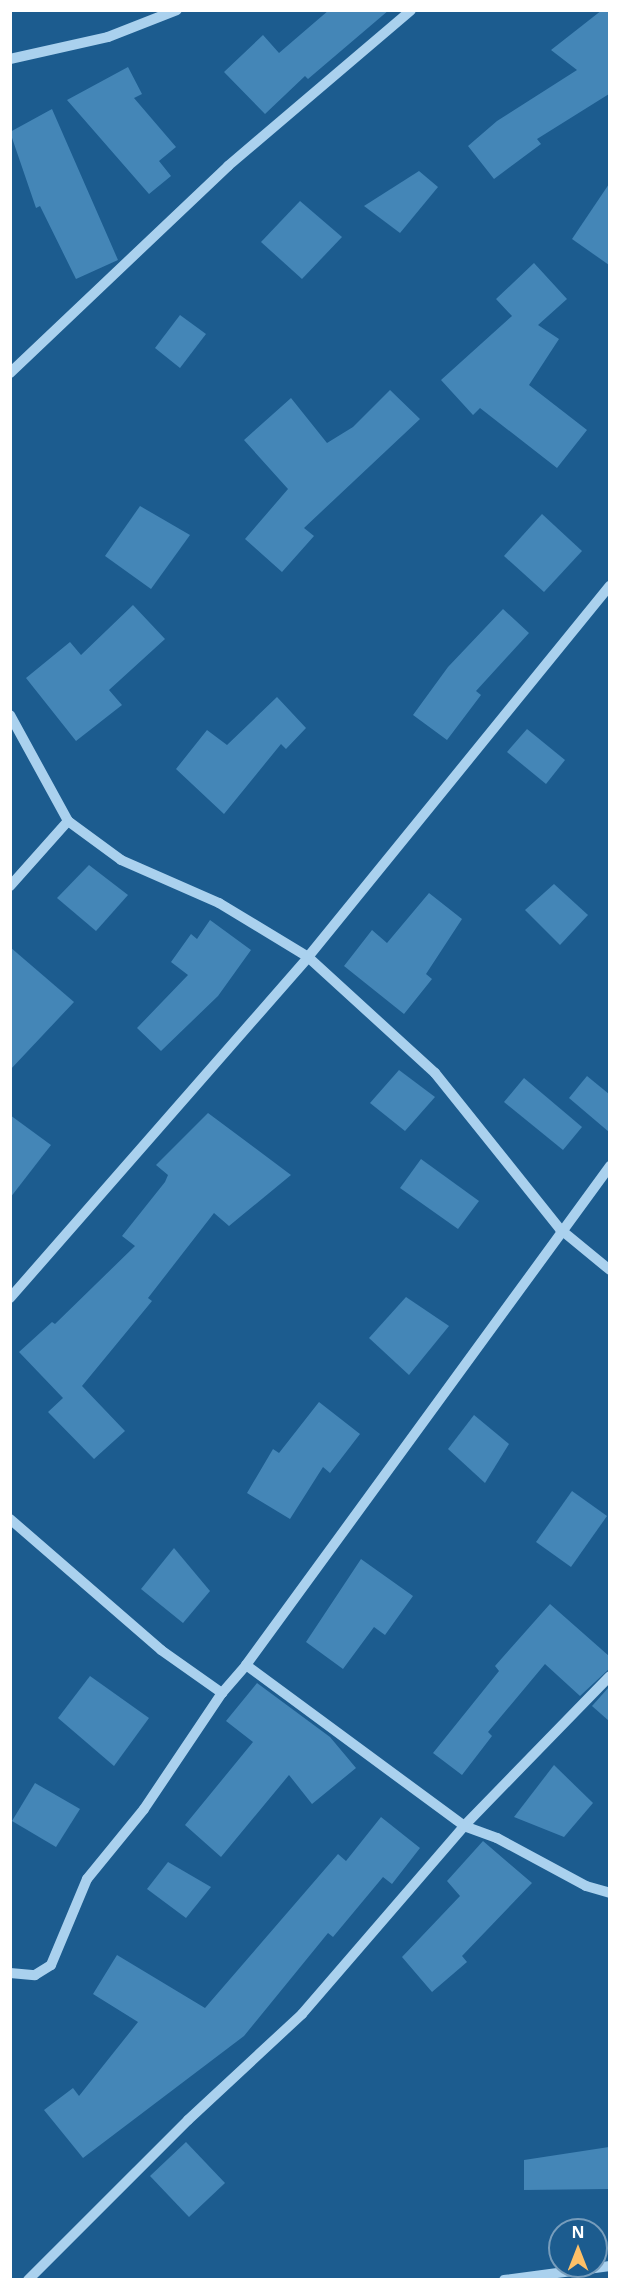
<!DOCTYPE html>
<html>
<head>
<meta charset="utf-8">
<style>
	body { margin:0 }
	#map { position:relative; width:620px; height:2290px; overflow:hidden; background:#1c5c8f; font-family:"Open Sans",sans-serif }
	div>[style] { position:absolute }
	.building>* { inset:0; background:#4486b7 }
	.minor>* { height:10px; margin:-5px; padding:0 5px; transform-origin:5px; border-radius:5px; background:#aad1ee }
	span { translate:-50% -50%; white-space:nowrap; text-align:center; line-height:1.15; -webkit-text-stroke:4.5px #1c5c8f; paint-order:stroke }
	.frame { position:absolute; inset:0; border:12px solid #fff; pointer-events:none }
	.north { position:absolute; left:548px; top:2218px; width:60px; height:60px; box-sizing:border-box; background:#1c5c8f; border:2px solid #779dbc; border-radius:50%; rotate:0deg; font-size:16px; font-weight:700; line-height:24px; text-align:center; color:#fff }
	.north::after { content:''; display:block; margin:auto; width:21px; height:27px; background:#fec067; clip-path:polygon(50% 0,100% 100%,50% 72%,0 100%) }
</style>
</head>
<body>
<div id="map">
	<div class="building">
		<i style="clip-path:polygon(329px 10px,389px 10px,308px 79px,305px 76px,265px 114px,224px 72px,263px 35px,279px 53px)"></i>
		<i style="clip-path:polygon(602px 10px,609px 10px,609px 94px,537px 139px,541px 144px,494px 179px,468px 146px,497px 121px,577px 70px,551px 50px)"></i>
		<i style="clip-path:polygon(128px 67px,142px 94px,134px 98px,176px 147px,159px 161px,171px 176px,149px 194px,67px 100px)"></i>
		<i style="clip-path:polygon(52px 109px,118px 260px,76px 279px,40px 206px,36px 208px,10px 132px)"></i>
		<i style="clip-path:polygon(419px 171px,438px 187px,400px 233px,364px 206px)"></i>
		<i style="clip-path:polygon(609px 184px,609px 265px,572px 239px)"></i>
		<i style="clip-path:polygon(300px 201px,342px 237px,302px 279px,261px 242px)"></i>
		<i style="clip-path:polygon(534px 263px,567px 299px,538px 325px,559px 339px,529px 385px,587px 430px,557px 468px,480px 408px,473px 415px,441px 380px,512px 316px,496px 299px)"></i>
		<i style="clip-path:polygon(180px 315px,206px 334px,180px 368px,155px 348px)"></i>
		<i style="clip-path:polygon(390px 390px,420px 419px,304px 528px,314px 536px,282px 572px,245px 539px,288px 489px,244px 440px,291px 398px,327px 443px,353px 427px)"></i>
		<i style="clip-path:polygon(140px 506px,190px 535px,151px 589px,105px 556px)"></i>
		<i style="clip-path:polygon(542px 514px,582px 551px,544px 592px,504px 556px)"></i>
		<i style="clip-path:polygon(133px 605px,165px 639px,109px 690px,122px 705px,76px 741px,26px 678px,70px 642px,81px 655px)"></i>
		<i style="clip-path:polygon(503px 609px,529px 633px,476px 691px,481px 695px,447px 740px,413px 715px,448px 667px)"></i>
		<i style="clip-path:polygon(277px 697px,306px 728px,286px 749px,281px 744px,224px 814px,176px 769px,207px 730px,227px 745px)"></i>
		<i style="clip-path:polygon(527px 729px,565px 760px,546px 784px,507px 752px)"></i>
		<i style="clip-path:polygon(89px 865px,128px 895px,96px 931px,57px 898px)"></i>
		<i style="clip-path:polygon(554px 884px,588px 915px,560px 945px,525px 910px)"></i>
		<i style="clip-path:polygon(429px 893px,462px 919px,426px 974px,432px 979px,404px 1014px,344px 966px,372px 930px,387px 943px)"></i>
		<i style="clip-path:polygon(210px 920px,251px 950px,218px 996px,161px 1051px,137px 1028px,188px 975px,171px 962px,191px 934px,197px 939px)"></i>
		<i style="clip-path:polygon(10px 947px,74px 1002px,10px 1070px)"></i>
		<i style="clip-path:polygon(399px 1070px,435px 1097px,405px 1131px,370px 1103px)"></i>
		<i style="clip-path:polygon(587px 1076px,609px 1094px,609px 1132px,569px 1098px)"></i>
		<i style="clip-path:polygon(524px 1078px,582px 1127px,563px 1150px,504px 1102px)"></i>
		<i style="clip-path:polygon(208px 1113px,291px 1175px,229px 1226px,214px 1213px,148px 1298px,152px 1301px,82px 1386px,125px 1431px,94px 1459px,48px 1412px,63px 1398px,19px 1352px,52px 1322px,55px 1324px,135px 1246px,122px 1236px,165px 1182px,168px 1175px,156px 1165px)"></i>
		<i style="clip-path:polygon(10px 1115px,51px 1145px,10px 1198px)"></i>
		<i style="clip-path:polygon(421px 1159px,479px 1201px,458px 1229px,400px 1188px)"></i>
		<i style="clip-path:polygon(406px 1297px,449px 1326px,409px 1375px,369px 1338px)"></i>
		<i style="clip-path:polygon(319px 1402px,360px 1434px,330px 1473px,323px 1467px,290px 1519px,247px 1493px,273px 1449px,279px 1453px)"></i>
		<i style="clip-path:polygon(474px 1415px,509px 1444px,485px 1483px,448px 1449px)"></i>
		<i style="clip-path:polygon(572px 1491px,607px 1516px,571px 1567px,536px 1542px)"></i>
		<i style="clip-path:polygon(174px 1548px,210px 1591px,183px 1623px,141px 1589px)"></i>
		<i style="clip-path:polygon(361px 1559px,413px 1596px,385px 1635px,374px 1627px,343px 1669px,306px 1642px)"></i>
		<i style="clip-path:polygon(550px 1604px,609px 1656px,609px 1669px,580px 1696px,545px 1664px,488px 1732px,492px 1736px,462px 1775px,433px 1753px,499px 1671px,495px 1666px)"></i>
		<i style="clip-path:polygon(90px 1676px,149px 1718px,114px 1766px,58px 1718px)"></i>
		<i style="clip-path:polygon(257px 1683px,330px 1737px,356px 1768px,312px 1804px,289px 1775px,221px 1857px,185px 1825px,253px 1742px,226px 1721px)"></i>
		<i style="clip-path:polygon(609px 1687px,609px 1721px,592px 1706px)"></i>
		<i style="clip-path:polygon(554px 1765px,593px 1803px,564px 1837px,514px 1817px)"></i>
		<i style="clip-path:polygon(35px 1783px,80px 1809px,56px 1847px,12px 1821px)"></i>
		<i style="clip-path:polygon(381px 1817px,420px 1848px,392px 1884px,383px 1877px,333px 1937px,328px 1933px,244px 2036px,83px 2158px,44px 2110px,73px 2088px,79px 2096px,138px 2022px,93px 1994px,117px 1955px,205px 2008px,338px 1854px,346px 1861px)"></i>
		<i style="clip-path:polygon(483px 1841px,532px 1883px,462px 1956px,467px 1962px,432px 1992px,402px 1957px,460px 1896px,447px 1881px)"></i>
		<i style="clip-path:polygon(168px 1862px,211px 1887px,186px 1918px,147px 1889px)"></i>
		<i style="clip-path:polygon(186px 2142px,225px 2183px,189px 2217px,150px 2176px)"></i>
		<i style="clip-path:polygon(609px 2147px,609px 2189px,524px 2190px,524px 2160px)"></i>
	</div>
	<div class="minor">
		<i style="left:10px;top:59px;width:100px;rotate:-12.7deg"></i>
		<i style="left:108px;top:37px;width:74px;rotate:-21.4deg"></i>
		<i style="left:10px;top:373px;width:301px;rotate:-43.5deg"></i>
		<i style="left:228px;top:166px;width:240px;rotate:-40.4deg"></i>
		<i style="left:10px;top:715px;width:121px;rotate:61.3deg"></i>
		<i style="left:68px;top:821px;width:87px;rotate:131.7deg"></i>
		<i style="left:68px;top:821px;width:66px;rotate:36.3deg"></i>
		<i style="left:121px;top:860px;width:107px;rotate:23.7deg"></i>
		<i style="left:219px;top:903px;width:104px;rotate:31.2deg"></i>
		<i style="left:308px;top:957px;width:172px;rotate:42.4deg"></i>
		<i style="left:435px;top:1073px;width:200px;rotate:51.3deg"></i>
		<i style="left:560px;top:1229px;width:65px;rotate:39.4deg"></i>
		<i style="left:10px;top:1298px;width:453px;rotate:-48.8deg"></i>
		<i style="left:308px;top:957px;width:478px;rotate:-50.9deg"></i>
		<i style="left:10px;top:1519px;width:200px;rotate:40.9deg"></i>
		<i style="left:161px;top:1650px;width:75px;rotate:35.2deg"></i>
		<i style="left:246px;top:1665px;width:618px;rotate:-53.89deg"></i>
		<i style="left:10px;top:1973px;width:25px;rotate:5deg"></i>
		<i style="left:35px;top:1975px;width:19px;rotate:-32deg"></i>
		<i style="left:51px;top:1965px;width:93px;rotate:-67.3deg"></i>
		<i style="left:87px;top:1879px;width:90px;rotate:-50.8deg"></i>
		<i style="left:144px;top:1809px;width:140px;rotate:-56.1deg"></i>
		<i style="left:222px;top:1693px;width:37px;rotate:-49deg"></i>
		<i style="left:246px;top:1665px;width:271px;rotate:36.4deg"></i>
		<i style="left:464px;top:1826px;width:35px;rotate:20deg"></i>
		<i style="left:497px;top:1838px;width:101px;rotate:28.3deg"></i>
		<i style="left:586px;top:1886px;width:25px;rotate:16deg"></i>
		<i style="left:28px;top:2280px;width:226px;rotate:-45deg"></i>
		<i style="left:188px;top:2120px;width:156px;rotate:-42.9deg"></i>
		<i style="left:302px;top:2014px;width:248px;rotate:-49.2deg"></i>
		<i style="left:464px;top:1826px;width:209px;rotate:-45.8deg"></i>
		<i style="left:504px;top:2280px;width:107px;rotate:-7.5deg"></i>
	</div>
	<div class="frame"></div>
	<div class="north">N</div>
</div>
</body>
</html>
